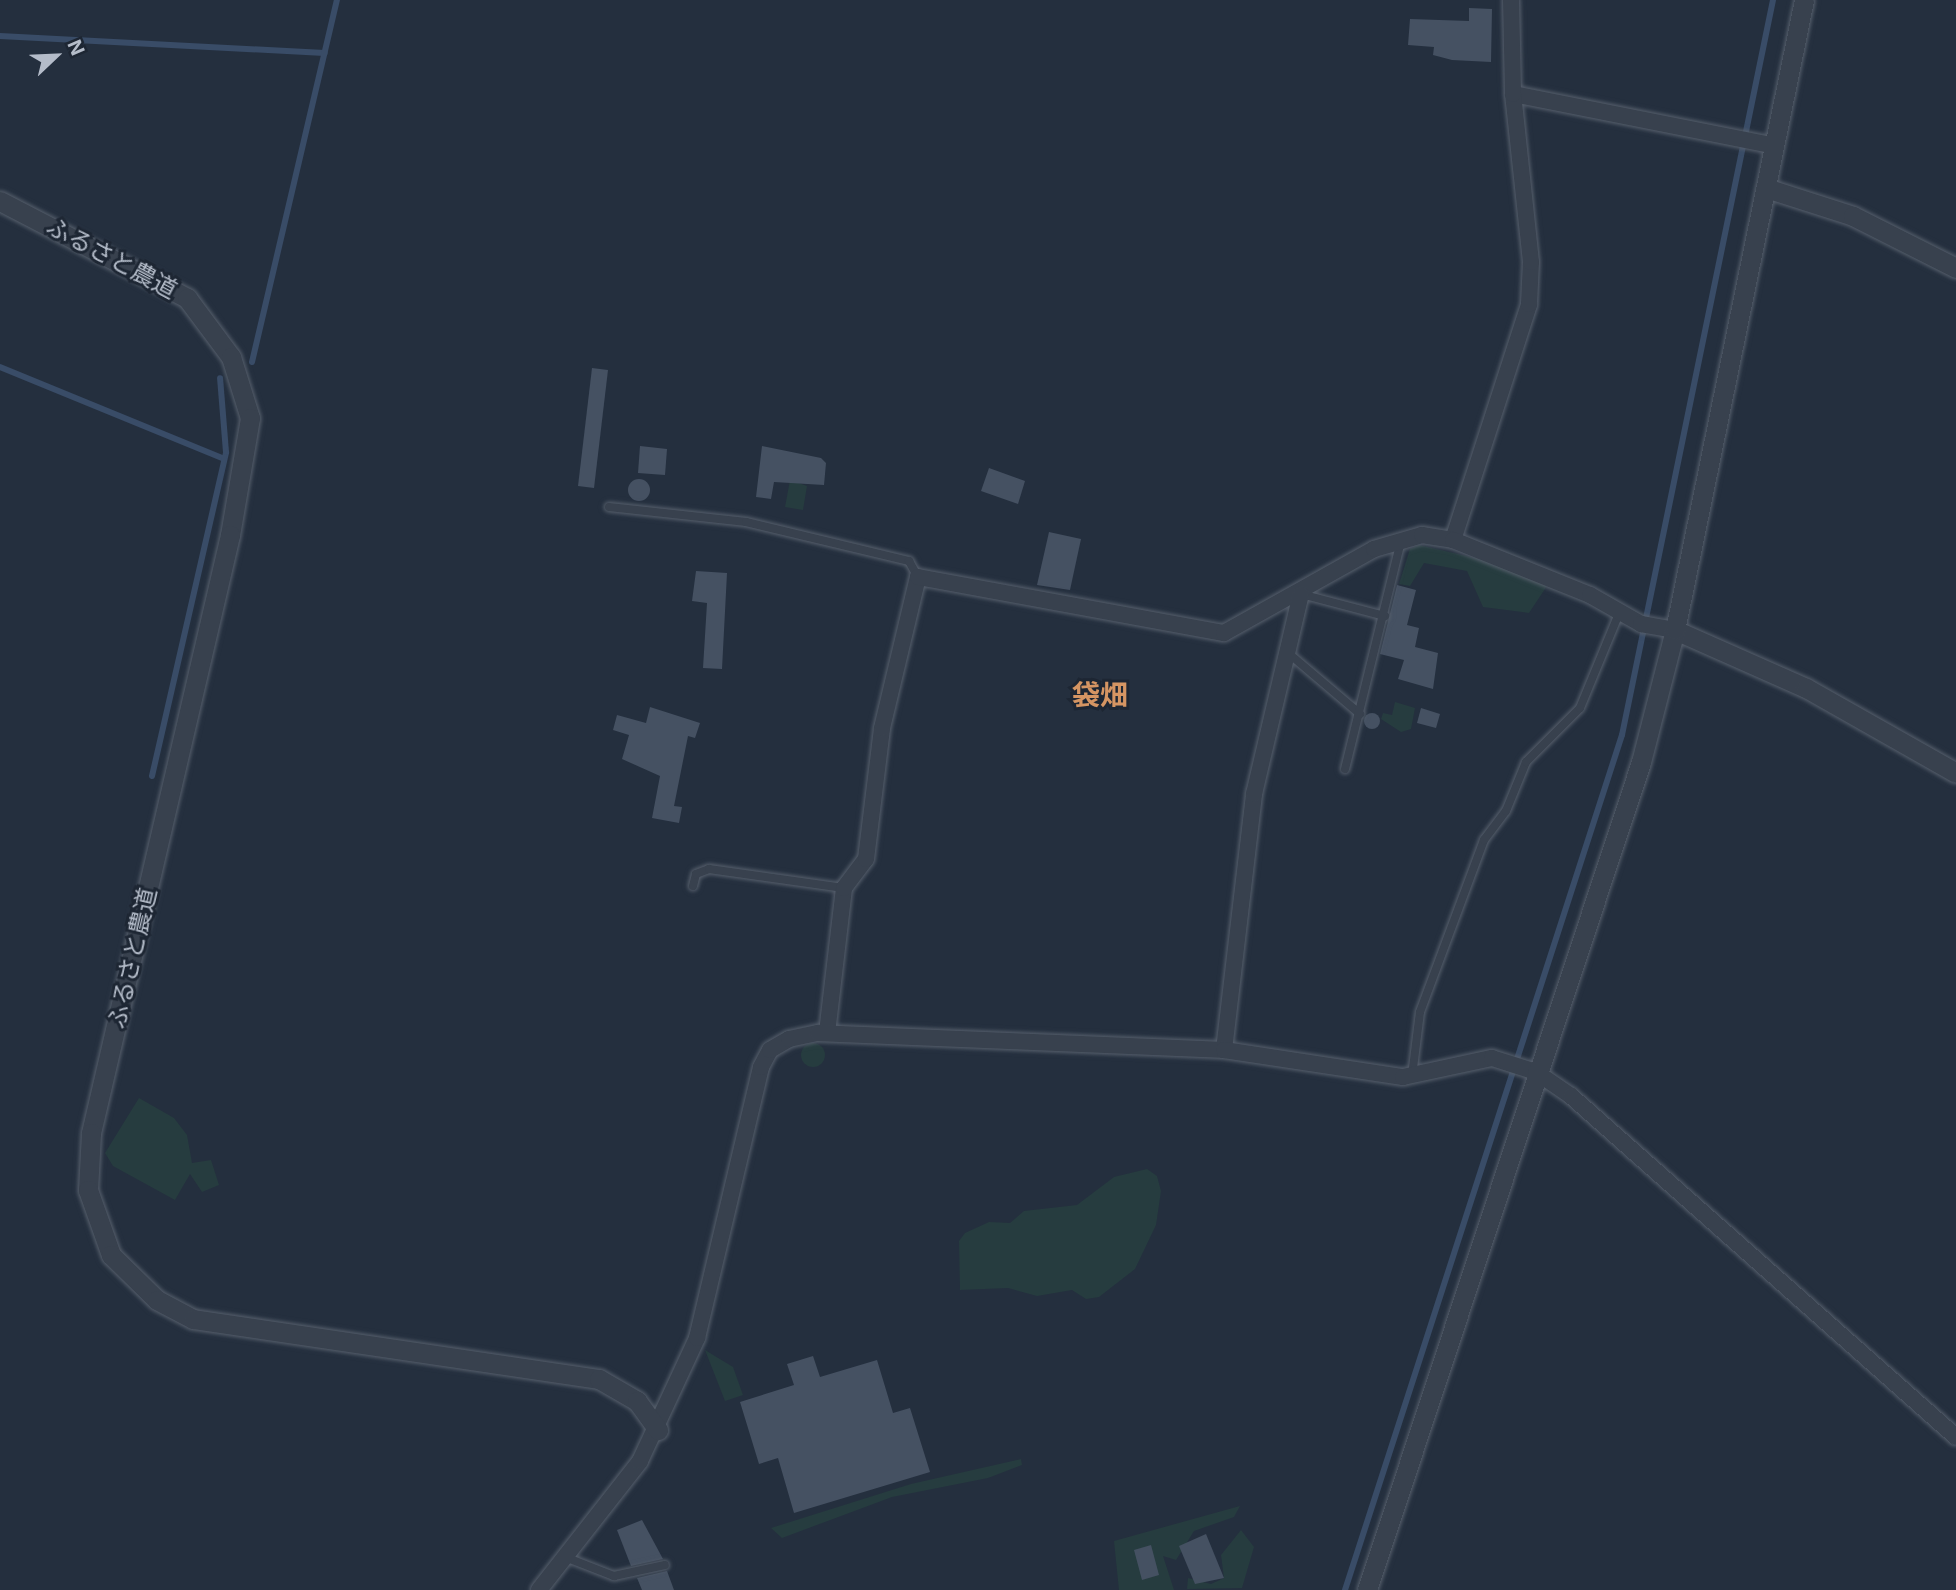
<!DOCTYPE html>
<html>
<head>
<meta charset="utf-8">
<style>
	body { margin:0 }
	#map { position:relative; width:1956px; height:1590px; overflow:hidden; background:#242f3e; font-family:Inter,"Noto Sans JP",sans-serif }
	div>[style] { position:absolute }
	.green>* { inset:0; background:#263c3f }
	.round { border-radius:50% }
	.stream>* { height:6px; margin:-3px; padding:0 3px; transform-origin:3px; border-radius:3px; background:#394c67 }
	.building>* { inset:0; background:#455162 }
	.roads { filter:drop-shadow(0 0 2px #565f6c) drop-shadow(0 0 2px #565f6c) }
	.service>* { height:8px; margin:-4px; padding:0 4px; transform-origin:4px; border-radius:4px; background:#38414e }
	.minor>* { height:16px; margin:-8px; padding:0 8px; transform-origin:8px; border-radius:8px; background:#38414e }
	.tertiary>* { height:19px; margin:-9.5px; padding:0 9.5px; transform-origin:9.5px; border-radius:9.5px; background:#38414e }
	span { translate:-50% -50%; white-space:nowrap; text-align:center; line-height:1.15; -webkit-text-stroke:6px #1d2633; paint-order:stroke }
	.street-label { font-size:24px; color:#b4bcc9 }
	.quarter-label { font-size:28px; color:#d59563; font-weight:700 }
	.north { position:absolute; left:21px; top:21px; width:70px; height:70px; -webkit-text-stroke:5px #1d2633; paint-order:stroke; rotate:67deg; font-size:19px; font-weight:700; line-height:28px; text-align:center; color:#b4bcc9 }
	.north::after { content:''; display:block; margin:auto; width:24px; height:32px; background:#b4bcc9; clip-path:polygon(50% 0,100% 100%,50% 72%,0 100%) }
</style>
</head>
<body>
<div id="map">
	<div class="green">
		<i style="clip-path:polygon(790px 480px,807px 486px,803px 510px,785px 507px)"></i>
		<i style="clip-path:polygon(1419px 545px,1492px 562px,1547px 584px,1545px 589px,1529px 613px,1483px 607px,1467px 571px,1424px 563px,1410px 586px,1399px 584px,1410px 549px)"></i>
		<i style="clip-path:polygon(1395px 702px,1415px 708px,1411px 729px,1401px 732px,1381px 719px,1383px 713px,1392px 715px)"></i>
		<i class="round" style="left:801px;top:1043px;width:24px;height:24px"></i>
		<i style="clip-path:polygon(139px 1098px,174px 1118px,187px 1135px,192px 1163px,211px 1160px,219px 1185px,202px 1192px,190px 1174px,175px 1200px,113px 1166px,105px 1153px)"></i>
		<i style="clip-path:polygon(1147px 1169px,1157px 1176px,1161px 1191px,1156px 1225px,1135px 1269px,1099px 1297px,1086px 1299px,1072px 1290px,1037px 1296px,1008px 1288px,960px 1290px,959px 1241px,965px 1233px,989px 1222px,1010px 1223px,1024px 1211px,1077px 1205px,1114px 1177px)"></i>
		<i style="clip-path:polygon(705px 1350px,733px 1367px,743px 1395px,725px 1401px)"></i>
		<i style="clip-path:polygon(1021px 1459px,1022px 1465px,988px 1478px,892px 1497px,782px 1538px,771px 1528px,911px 1484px)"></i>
		<i style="clip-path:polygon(1240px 1506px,1234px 1517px,1194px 1531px,1176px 1560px,1163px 1556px,1174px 1590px,1119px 1590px,1114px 1541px)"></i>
		<i style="clip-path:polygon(1241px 1530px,1254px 1547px,1242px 1588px,1187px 1589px,1188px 1578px,1211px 1584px,1224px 1578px,1221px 1555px)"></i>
	</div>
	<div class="stream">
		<i style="left:0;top:36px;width:325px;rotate:3deg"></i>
		<i style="left:252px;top:362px;width:372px;rotate:-76.8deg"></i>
		<i style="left:0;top:367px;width:242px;rotate:22.3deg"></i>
		<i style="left:152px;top:776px;width:332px;rotate:-77.1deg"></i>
		<i style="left:226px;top:452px;width:74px;rotate:-94.6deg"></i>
		<i style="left:1345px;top:1590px;width:899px;rotate:-72.05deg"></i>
		<i style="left:1622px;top:735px;width:750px;rotate:-78.39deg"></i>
	</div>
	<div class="building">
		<i style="clip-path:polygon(1469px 8px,1492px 9px,1491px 62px,1452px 60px,1433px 55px,1434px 47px,1408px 45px,1410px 19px,1469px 21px)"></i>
		<i style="clip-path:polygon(592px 368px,608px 370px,594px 488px,578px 486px)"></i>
		<i style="clip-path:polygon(640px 446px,667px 449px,665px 475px,638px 473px)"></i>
		<i style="clip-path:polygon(762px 446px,821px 458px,826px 463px,824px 485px,774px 482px,771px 499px,756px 497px)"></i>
		<i style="clip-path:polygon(989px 468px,1025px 481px,1018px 504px,981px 491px)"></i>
		<i class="round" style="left:628px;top:479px;width:22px;height:22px"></i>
		<i style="clip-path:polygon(1049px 532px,1081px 539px,1070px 590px,1037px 585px)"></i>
		<i style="clip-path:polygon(696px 571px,727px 573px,722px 669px,703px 668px,707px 603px,692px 601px)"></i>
		<i style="clip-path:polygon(1397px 585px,1416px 590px,1407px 625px,1419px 628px,1415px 647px,1438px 653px,1433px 689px,1398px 679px,1404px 660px,1380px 654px)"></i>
		<i style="clip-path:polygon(650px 707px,700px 723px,695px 738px,688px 736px,674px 806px,682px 807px,679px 823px,652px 818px,660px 776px,622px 759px,629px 735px,613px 730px,617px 715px,646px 723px)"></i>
		<i style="clip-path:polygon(1421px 708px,1440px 714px,1436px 728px,1417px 723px)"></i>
		<i class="round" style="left:1364px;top:713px;width:16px;height:16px"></i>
		<i style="clip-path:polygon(813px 1356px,820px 1377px,877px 1360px,893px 1413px,910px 1408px,930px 1472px,794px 1513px,778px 1458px,759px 1464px,740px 1402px,794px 1385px,787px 1364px)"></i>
		<i style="clip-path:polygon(642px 1520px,663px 1559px,631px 1566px,617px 1530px)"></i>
		<i style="clip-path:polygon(1206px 1534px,1224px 1578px,1195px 1584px,1179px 1546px)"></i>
		<i style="clip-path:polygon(1151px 1545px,1159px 1575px,1142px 1580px,1134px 1550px)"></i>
		<i style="clip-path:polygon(667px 1571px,674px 1590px,642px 1590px,637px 1578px)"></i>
	</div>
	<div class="roads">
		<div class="service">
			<i style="left:609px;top:507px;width:138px;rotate:6.2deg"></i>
			<i style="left:746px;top:522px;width:168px;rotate:13.5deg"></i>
			<i style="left:909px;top:561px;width:18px;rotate:61deg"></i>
			<i style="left:1301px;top:594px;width:87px;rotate:14.7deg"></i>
			<i style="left:1287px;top:652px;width:96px;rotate:40.3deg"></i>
			<i style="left:1345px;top:769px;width:235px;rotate:-76.2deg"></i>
			<i style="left:693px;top:886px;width:12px;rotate:-76deg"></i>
			<i style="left:696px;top:874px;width:14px;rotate:-21deg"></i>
			<i style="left:709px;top:869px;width:136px;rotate:8deg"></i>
			<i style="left:1412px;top:1076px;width:64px;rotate:-82.9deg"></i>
			<i style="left:1420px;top:1012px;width:184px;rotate:-69.6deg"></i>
			<i style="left:1484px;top:840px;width:36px;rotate:-53deg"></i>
			<i style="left:1506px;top:811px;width:53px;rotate:-67.8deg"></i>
			<i style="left:1526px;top:762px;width:76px;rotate:-45deg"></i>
			<i style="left:1580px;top:708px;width:105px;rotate:-67.6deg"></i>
			<i style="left:565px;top:1557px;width:53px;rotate:21.2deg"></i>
			<i style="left:614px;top:1576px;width:52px;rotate:-12.2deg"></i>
		</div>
		<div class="minor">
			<i style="left:1513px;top:94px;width:267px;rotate:11.2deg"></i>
			<i style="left:1453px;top:540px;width:248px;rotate:-72.1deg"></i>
			<i style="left:1529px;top:304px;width:42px;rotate:-87.3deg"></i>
			<i style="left:1531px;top:262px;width:169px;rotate:-96.1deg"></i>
			<i style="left:1513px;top:94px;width:94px;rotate:-91.2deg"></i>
			<i style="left:827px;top:1033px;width:146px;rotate:-83.3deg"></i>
			<i style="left:844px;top:888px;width:36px;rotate:-53deg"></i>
			<i style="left:866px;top:859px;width:132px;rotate:-83deg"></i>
			<i style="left:882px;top:728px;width:155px;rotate:-76.6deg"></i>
			<i style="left:918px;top:577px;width:311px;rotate:10.4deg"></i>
			<i style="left:1224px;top:633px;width:172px;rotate:-29.2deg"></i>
			<i style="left:1374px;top:549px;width:50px;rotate:-16.3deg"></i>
			<i style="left:1422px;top:535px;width:31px;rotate:9deg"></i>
			<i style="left:1453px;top:540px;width:148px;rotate:21.9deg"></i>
			<i style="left:1590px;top:595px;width:59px;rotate:29.6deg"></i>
			<i style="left:1641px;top:624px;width:35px;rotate:10deg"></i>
			<i style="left:1224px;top:1050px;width:258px;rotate:-83.3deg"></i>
			<i style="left:1254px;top:794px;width:205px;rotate:-76.8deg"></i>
			<i style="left:539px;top:1590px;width:164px;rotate:-51.9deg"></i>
			<i style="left:640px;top:1461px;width:136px;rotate:-65.1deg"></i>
			<i style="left:697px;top:1338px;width:278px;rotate:-76.7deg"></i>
			<i style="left:761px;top:1067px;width:19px;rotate:-62deg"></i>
			<i style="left:770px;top:1050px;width:22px;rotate:-30deg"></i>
			<i style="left:789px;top:1039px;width:30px;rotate:-12deg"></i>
			<i style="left:818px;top:1033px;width:406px;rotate:2.4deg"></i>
			<i style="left:1224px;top:1050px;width:181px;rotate:8.6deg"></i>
			<i style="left:1403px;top:1077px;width:91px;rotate:-12.1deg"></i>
			<i style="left:1492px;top:1058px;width:46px;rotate:17.7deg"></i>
			<i style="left:1536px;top:1072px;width:42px;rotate:34.4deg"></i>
			<i style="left:1571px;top:1096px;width:514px;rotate:41.53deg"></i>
		</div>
		<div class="tertiary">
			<i style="left:1766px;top:188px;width:91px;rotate:17.8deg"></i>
			<i style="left:1853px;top:216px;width:115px;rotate:26.8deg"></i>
			<i style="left:0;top:201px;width:211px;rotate:27.4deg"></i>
			<i style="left:187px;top:298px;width:74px;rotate:53.3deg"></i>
			<i style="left:231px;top:357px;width:64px;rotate:72.7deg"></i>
			<i style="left:250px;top:418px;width:119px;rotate:99.7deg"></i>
			<i style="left:230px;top:535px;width:614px;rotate:103.09deg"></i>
			<i style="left:91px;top:1133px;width:57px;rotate:93deg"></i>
			<i style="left:88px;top:1190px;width:69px;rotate:70.5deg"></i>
			<i style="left:111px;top:1255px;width:64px;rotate:44.4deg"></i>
			<i style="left:157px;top:1300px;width:41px;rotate:27.8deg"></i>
			<i style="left:193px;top:1319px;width:410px;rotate:8.4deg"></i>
			<i style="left:599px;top:1379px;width:44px;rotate:30.1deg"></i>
			<i style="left:637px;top:1401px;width:36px;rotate:54deg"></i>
			<i style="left:1675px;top:630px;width:143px;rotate:23.9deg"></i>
			<i style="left:1806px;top:688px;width:172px;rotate:29.5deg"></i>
			<i style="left:1367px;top:1590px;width:872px;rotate:-71.69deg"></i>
			<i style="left:1641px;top:762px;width:136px;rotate:-75.6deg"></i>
			<i style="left:1675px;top:630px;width:643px;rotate:-78.43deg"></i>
		</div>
	</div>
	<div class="street-label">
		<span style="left:112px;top:258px;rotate:28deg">ふるさと農道</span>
		<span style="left:132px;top:958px;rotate:-77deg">ふるさと農道</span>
	</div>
	<div class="quarter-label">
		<span style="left:1100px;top:695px">袋畑</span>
	</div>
	<div class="north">N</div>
</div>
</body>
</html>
